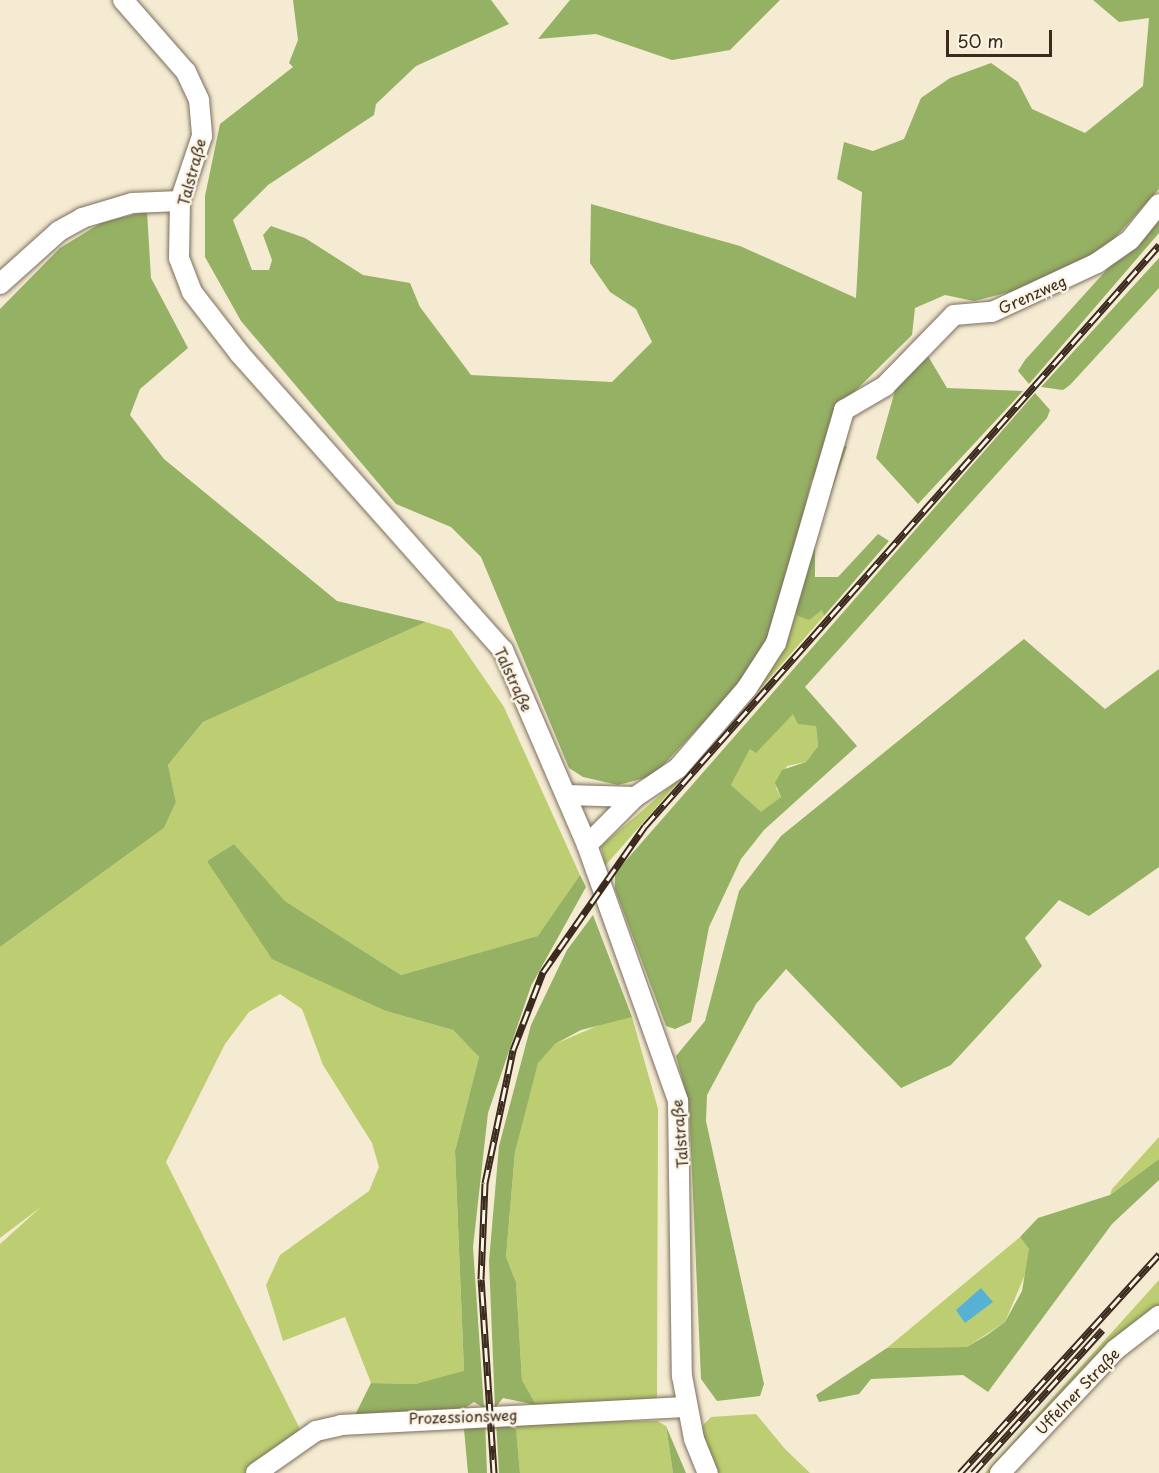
<!DOCTYPE html>
<html>
<head>
<meta charset="utf-8">
<style>
	body { margin:0 }
	#map { position:relative; width:1159px; height:1473px; overflow:hidden; background:#f5ebd2; font-family:"Playpen Sans",sans-serif }
	div>[style] { position:absolute }
	.green>* { inset:0; background:#bcce71 }
	.forest>* { inset:0; background:#95b163 }
	.water>* { inset:0; background:#57b1d4 }
	.roads { filter:drop-shadow(0 0 2px #7c6e5d) drop-shadow(0 0 2px #7c6e5d) }
	.minor>* { height:20px; margin:-10px; padding:0 10px; transform-origin:10px; border-radius:10px; background:#fff }
	.rail>* { height:7px; margin-top:-3.5px; transform-origin:0; background:repeating-linear-gradient(90deg,#fcf5e5 0 14px,#3b2a1e 0 28px); box-sizing:border-box; border-block:2px solid #3b2a1e }
	span { translate:-50% -50%; white-space:nowrap; text-align:center; line-height:1.15; -webkit-text-stroke:5px #fcf5e5; paint-order:stroke }
	.street-label { font-size:15px; color:#3b2a1e }
	.scale { position:absolute; left:946px; top:30px; width:106px; height:27px; box-sizing:border-box; border:3px solid #3b2a1e; border-top:0; padding-left:8px; font-size:18px; line-height:21px; white-space:nowrap; color:#3b2a1e; -webkit-text-stroke:4px #fcf5e5; paint-order:stroke }
</style>
</head>
<body>
<div id="map">
	<div class="green">
		<i style="clip-path:polygon(793px 606px,822px 609px,824px 616px,605px 866px,601px 846px,678px 780px,726px 724px)"></i>
		<i style="clip-path:polygon(426px 622px,451px 630px,504px 707px,580px 875px,539px 936px,401px 975px,285px 901px,234px 844px,207px 861px,386px 1011px,453px 1030px,479px 1057px,455px 1151px,464px 1372px,415px 1384px,371px 1383px,345px 1317px,283px 1341px,266px 1285px,280px 1255px,369px 1191px,379px 1167px,372px 1143px,323px 1065px,302px 1009px,280px 994px,249px 1012px,225px 1044px,166px 1162px,300px 1429px,245px 1473px,0 1473px,0 1244px,41px 1207px,0 1238px,0 947px,164px 828px,176px 802px,168px 765px,203px 722px)"></i>
		<i style="clip-path:polygon(793px 714px,816px 726px,818px 746px,806px 762px,787px 766px,776px 788px,781px 797px,761px 813px,731px 785px,750px 749px)"></i>
		<i style="clip-path:polygon(632px 1017px,658px 1109px,657px 1401px,536px 1405px,522px 1380px,516px 1282px,506px 1257px,515px 1152px,527px 1095px,538px 1062px,555px 1044px,613px 1019px)"></i>
		<i style="clip-path:polygon(1159px 1137px,1159px 1159px,1110px 1195px,1112px 1189px)"></i>
		<i style="clip-path:polygon(1020px 1237px,1029px 1249px,1029px 1265px,1005px 1322px,967px 1347px,887px 1348px)"></i>
		<i style="clip-path:polygon(1159px 1280px,1159px 1313px,994px 1473px,985px 1473px)"></i>
		<i style="clip-path:polygon(756px 1414px,785px 1449px,810px 1473px,717px 1473px,701px 1430px,704px 1424px,711px 1417px)"></i>
		<i style="clip-path:polygon(657px 1421px,666px 1426px,673px 1473px,520px 1473px,515px 1422px)"></i>
	</div>
	<div class="forest">
		<i style="clip-path:polygon(293px 0,491px 0,509px 24px,416px 66px,376px 104px,374px 115px,268px 185px,233px 220px,252px 270px,269px 270px,272px 260px,263px 235px,271px 226px,305px 238px,363px 275px,410px 283px,420px 307px,471px 375px,612px 382px,652px 342px,636px 309px,610px 292px,590px 263px,591px 204px,740px 246px,856px 298px,862px 192px,837px 179px,844px 142px,873px 151px,904px 139px,921px 98px,950px 78px,991px 63px,1018px 82px,1032px 109px,1085px 133px,1143px 86px,1149px 18px,1119px 22px,1093px 0,1159px 0,1159px 189px,1112px 241px,1078px 263px,1022px 289px,974px 301px,945px 295px,915px 308px,912px 335px,852px 394px,811px 482px,783px 602px,765px 644px,732px 692px,653px 776px,618px 785px,583px 777px,569px 768px,481px 557px,451px 527px,396px 504px,241px 321px,205px 257px,205px 196px,220px 124px,293px 67px,289px 63px,298px 40px)"></i>
		<i style="clip-path:polygon(570px 0,780px 0,730px 50px,672px 60px,596px 34px,538px 39px)"></i>
		<i style="clip-path:polygon(147px 211px,151px 278px,188px 348px,140px 389px,130px 415px,164px 459px,337px 601px,426px 622px,203px 722px,168px 765px,176px 802px,164px 828px,0 947px,0 309px,60px 248px,101px 223px)"></i>
		<i style="clip-path:polygon(1159px 212px,1159px 233px,1029px 384px,1018px 371px,1025px 360px)"></i>
		<i style="clip-path:polygon(1159px 258px,1159px 288px,1070px 385px,1063px 390px,1041px 387px)"></i>
		<i style="clip-path:polygon(925px 351px,947px 388px,1023px 391px,918px 504px,876px 458px,898px 380px)"></i>
		<i style="clip-path:polygon(evenodd,1035px 393px,1050px 410px,1047px 418px,805px 687px,857px 746px,764px 830px,741px 859px,709px 927px,691px 1022px,675px 1029px,666px 1026px,615px 889px,615px 873px,1035px 393px,793px 714px,798px 724px,816px 726px,818px 746px,806px 762px,782px 770px,775px 783px,781px 797px,761px 812px,731px 785px,750px 749px,756px 753px,793px 714px)"></i>
		<i style="clip-path:polygon(847px 446px,815px 538px,815px 577px,838px 577px,878px 534px,889px 541px,824px 616px,822px 610px,809px 620px,798px 616px,793px 606px,841px 447px)"></i>
		<i style="clip-path:polygon(1024px 639px,1105px 709px,1159px 669px,1159px 867px,1089px 916px,1059px 900px,1025px 938px,1042px 966px,951px 1065px,901px 1088px,786px 969px,756px 1004px,707px 1095px,706px 1121px,764px 1384px,760px 1396px,717px 1401px,701px 1379px,689px 1104px,676px 1056px,705px 1021px,739px 891px,781px 836px)"></i>
		<i style="clip-path:polygon(234px 844px,285px 901px,401px 975px,538px 936px,580px 875px,586px 887px,531px 986px,488px 1113px,473px 1247px,484px 1408px,474px 1402px,465px 1408px,354px 1417px,371px 1383px,415px 1384px,464px 1371px,455px 1151px,479px 1057px,453px 1030px,386px 1011px,272px 959px,207px 861px)"></i>
		<i style="clip-path:polygon(593px 915px,632px 1017px,581px 1030px,555px 1044px,538px 1063px,515px 1152px,506px 1257px,516px 1282px,522px 1380px,536px 1405px,503px 1398px,495px 1408px,489px 1261px,499px 1146px,531px 1025px,567px 950px)"></i>
		<i style="clip-path:polygon(1159px 1159px,1159px 1180px,1112px 1224px,988px 1392px,963px 1375px,871px 1379px,859px 1394px,819px 1402px,816px 1395px,887px 1348px,967px 1347px,987px 1335px,1005px 1322px,1022px 1291px,1029px 1249px,1020px 1237px,1038px 1218px,1110px 1195px)"></i>
		<i style="clip-path:polygon(496px 1420px,516px 1429px,520px 1473px,499px 1473px)"></i>
		<i style="clip-path:polygon(485px 1422px,487px 1473px,468px 1473px,464px 1429px)"></i>
		<i style="clip-path:polygon(666px 1426px,686px 1473px,673px 1473px)"></i>
	</div>
	<div class="water">
		<i style="clip-path:polygon(981px 1288px,993px 1302px,965px 1323px,956px 1310px)"></i>
	</div>
	<div class="roads">
		<div class="minor">
			<i style="left:123px;top:0;width:96px;rotate:48.8deg"></i>
			<i style="left:186px;top:72px;width:31px;rotate:65deg"></i>
			<i style="left:199px;top:100px;width:36px;rotate:85deg"></i>
			<i style="left:202px;top:136px;width:69px;rotate:108.7deg"></i>
			<i style="left:180px;top:201px;width:57px;rotate:91deg"></i>
			<i style="left:179px;top:258px;width:36px;rotate:69deg"></i>
			<i style="left:192px;top:292px;width:78px;rotate:52.3deg"></i>
			<i style="left:240px;top:354px;width:396px;rotate:48.4deg"></i>
			<i style="left:503px;top:650px;width:212px;rotate:66.7deg"></i>
			<i style="left:587px;top:845px;width:272px;rotate:70.4deg"></i>
			<i style="left:678px;top:1101px;width:275px;rotate:89.2deg"></i>
			<i style="left:682px;top:1376px;width:64px;rotate:79.2deg"></i>
			<i style="left:694px;top:1439px;width:37px;rotate:68deg"></i>
			<i style="left:0;top:284px;width:79px;rotate:-41.9deg"></i>
			<i style="left:59px;top:231px;width:26px;rotate:-29deg"></i>
			<i style="left:82px;top:218px;width:52px;rotate:-16.7deg"></i>
			<i style="left:132px;top:203px;width:48px;rotate:-2.4deg"></i>
			<i style="left:566px;top:795px;width:69px;rotate:1.7deg"></i>
			<i style="left:587px;top:845px;width:68px;rotate:-45deg"></i>
			<i style="left:635px;top:797px;width:52px;rotate:-34deg"></i>
			<i style="left:678px;top:768px;width:106px;rotate:-49.2deg"></i>
			<i style="left:747px;top:688px;width:54px;rotate:-57.2deg"></i>
			<i style="left:776px;top:643px;width:243px;rotate:-73.7deg"></i>
			<i style="left:844px;top:410px;width:48px;rotate:-30.3deg"></i>
			<i style="left:885px;top:386px;width:99px;rotate:-45.8deg"></i>
			<i style="left:954px;top:315px;width:38px;rotate:-5deg"></i>
			<i style="left:992px;top:312px;width:116px;rotate:-25deg"></i>
			<i style="left:1097px;top:263px;width:40px;rotate:-34.9deg"></i>
			<i style="left:1130px;top:240px;width:46px;rotate:-51.1deg"></i>
			<i style="left:256px;top:1473px;width:73px;rotate:-35deg"></i>
			<i style="left:316px;top:1431px;width:26px;rotate:-13deg"></i>
			<i style="left:341px;top:1425px;width:344px;rotate:-3deg"></i>
			<i style="left:1000px;top:1473px;width:168px;rotate:-46.9deg"></i>
			<i style="left:1115px;top:1350px;width:56px;rotate:-37.7deg"></i>
		</div>
	</div>
	<div class="rail">
		<i style="left:494px;top:1473px;width:194px;rotate:-93.8deg"></i>
		<i style="left:481px;top:1279px;width:96px;rotate:-87.6deg"></i>
		<i style="left:485px;top:1183px;width:136px;rotate:-78.1deg"></i>
		<i style="left:513px;top:1050px;width:84px;rotate:-69deg"></i>
		<i style="left:543px;top:972px;width:178px;rotate:-55.1deg"></i>
		<i style="left:645px;top:826px;width:776px;rotate:-48.5deg"></i>
		<i style="left:960px;top:1473px;width:296px;rotate:-47.7deg"></i>
		<i style="left:973px;top:1473px;width:193px;rotate:-47.9deg"></i>
	</div>
	<div class="street-label">
		<span style="left:191px;top:172px;rotate:-75deg">Talstraße</span>
		<span style="left:1032px;top:294px;rotate:-24deg">Grenzweg</span>
		<span style="left:514px;top:679px;rotate:65deg">Talstraße</span>
		<span style="left:679px;top:1134px;rotate:-95deg">Talstraße</span>
		<span style="left:1077px;top:1391px;rotate:-46deg">Uffelner Straße</span>
		<span style="left:463px;top:1416px;rotate:-2deg">Prozessionsweg</span>
	</div>
	<div class="scale">50 m</div>
</div>
</body>
</html>
